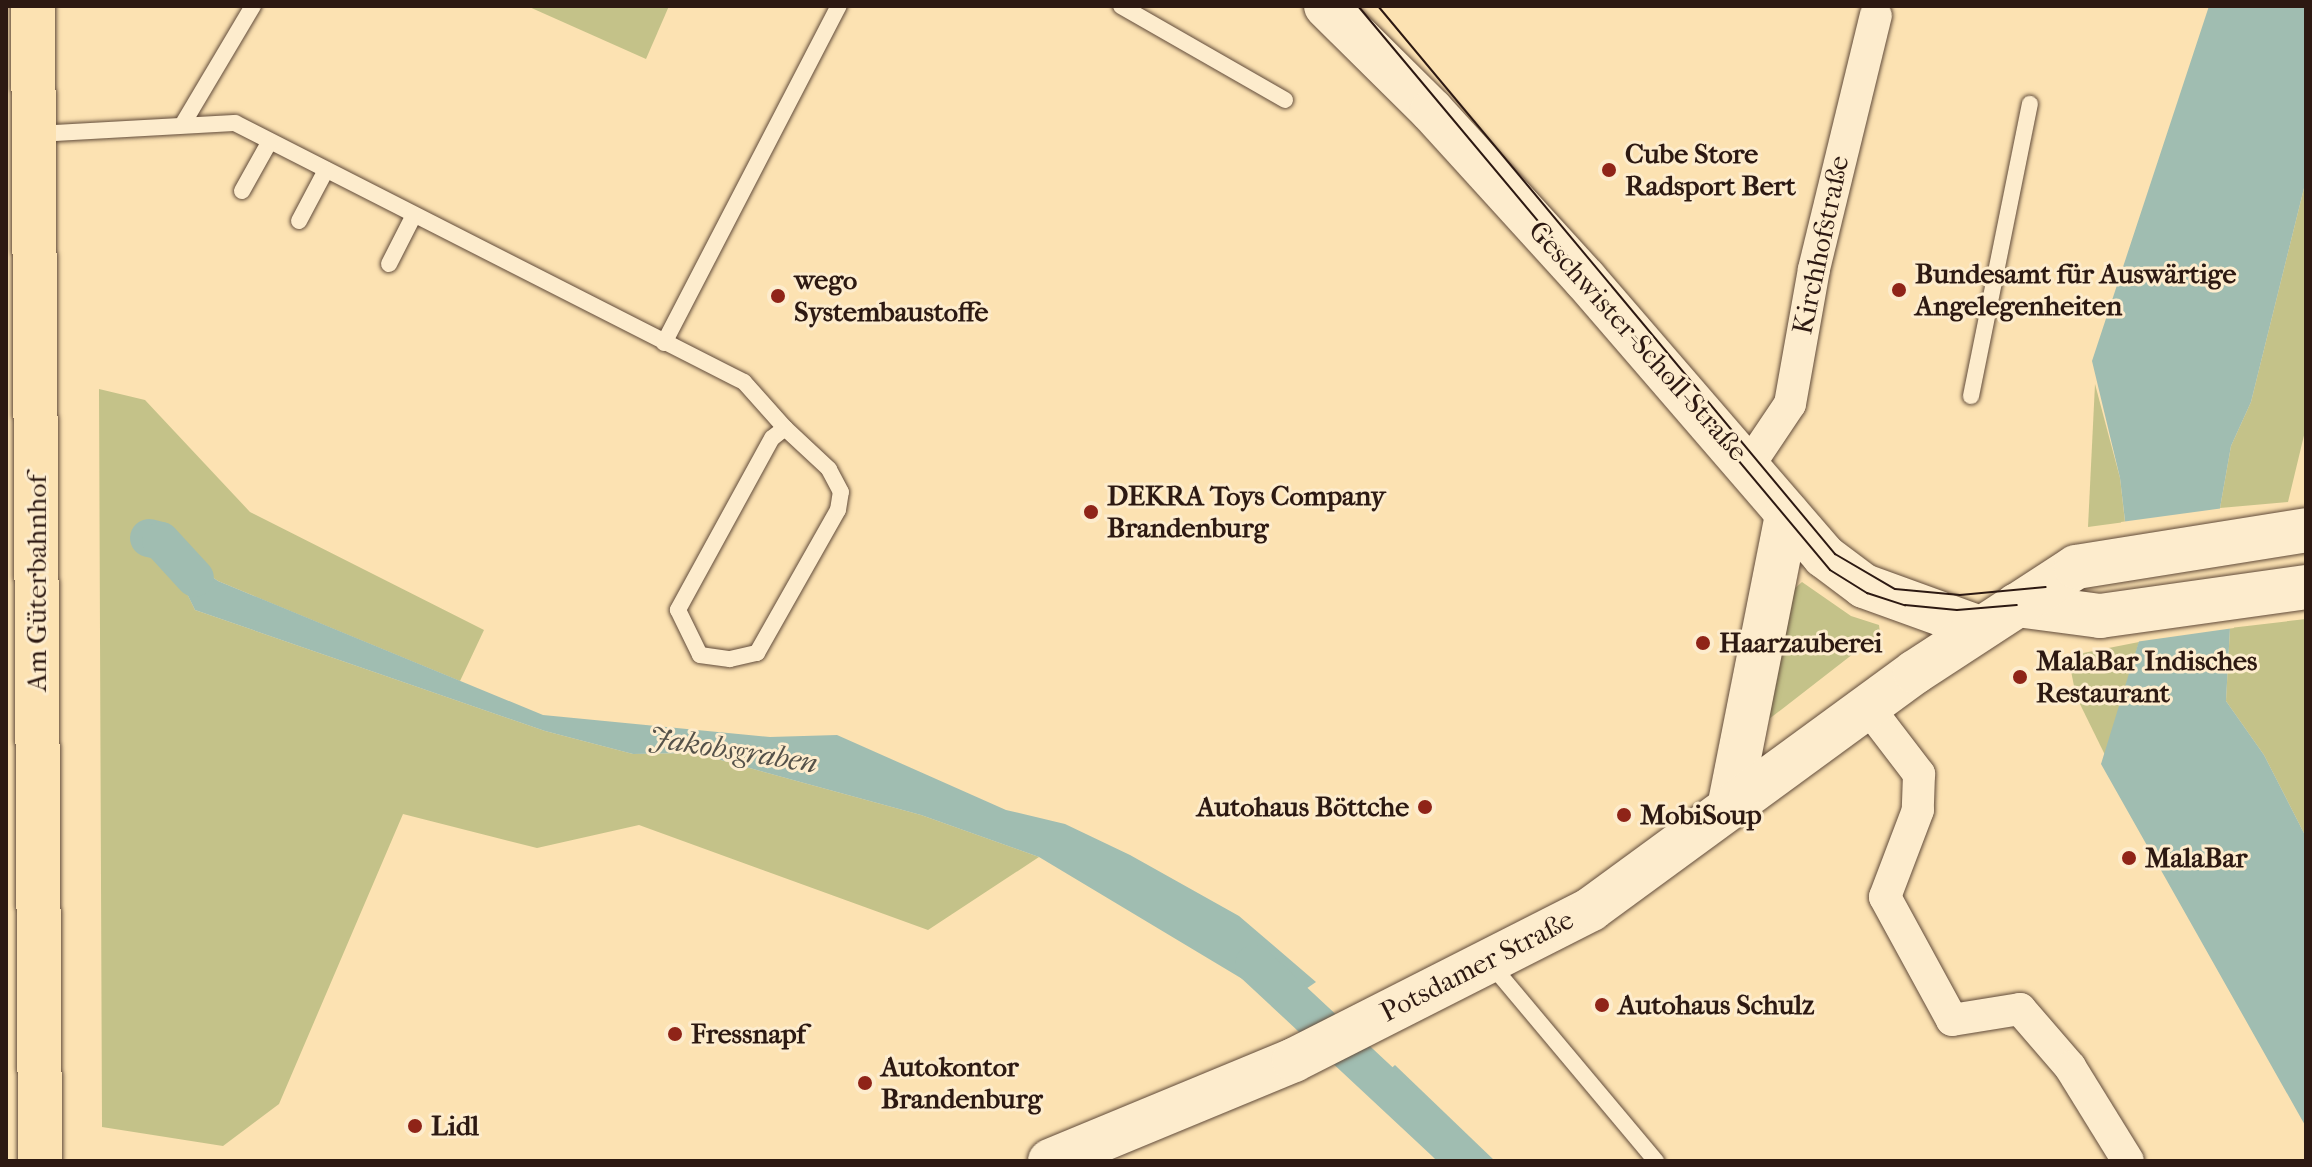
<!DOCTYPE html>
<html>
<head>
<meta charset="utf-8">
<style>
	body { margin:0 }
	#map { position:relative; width:2312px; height:1167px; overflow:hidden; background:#fce2b2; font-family:"IM FELL French Canon",serif }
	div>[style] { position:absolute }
	.green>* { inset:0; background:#c4c289 }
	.water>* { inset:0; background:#a0bdb1 }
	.pier>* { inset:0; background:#fce2b2 }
	.canal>* { height:38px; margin:-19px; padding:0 19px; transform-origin:19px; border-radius:19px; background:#a0bdb1 }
	.roads { filter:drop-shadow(0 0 2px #614b3a) drop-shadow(0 0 2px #614b3a) }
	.lane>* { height:16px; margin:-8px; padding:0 8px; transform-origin:8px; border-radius:8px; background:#fdeccd }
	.street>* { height:32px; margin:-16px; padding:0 16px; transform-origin:16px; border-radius:16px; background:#fdeccd }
	.secondary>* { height:44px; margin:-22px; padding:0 22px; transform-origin:22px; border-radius:22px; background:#fdeccd }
	.primary>* { height:44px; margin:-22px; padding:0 22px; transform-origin:22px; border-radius:22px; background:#fce2b2 }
	.tram>* { height:2px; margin:-1px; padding:0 1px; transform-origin:1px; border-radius:1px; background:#2d1912 }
	.dots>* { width:22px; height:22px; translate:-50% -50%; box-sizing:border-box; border:4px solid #fdeccd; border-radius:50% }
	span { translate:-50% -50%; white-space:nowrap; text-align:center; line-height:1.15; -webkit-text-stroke:6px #fdeccd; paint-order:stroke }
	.poi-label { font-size:28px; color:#2d1912; font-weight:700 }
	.left { translate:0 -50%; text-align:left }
	.right { translate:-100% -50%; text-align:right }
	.street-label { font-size:28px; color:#2d1912 }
	.water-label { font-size:30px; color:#55524a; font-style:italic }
	.frame { position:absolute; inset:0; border:8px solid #2d1912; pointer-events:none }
</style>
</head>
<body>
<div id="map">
	<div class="green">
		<i style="clip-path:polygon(527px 6px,669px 6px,646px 59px)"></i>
		<i style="clip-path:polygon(2306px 180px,2306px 427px,2288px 502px,2220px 508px,2231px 446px,2251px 402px)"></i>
		<i style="clip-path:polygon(2095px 384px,2120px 478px,2125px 522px,2088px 527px)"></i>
		<i style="clip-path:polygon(99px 389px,145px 400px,250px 512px,484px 630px,460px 681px,218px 581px,162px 542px,195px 610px,545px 731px,633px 754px,695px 753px,921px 815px,1039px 857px,928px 930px,639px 825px,537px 848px,403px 814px,279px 1104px,223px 1146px,102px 1127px)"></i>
		<i style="clip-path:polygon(1802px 582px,1851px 616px,1879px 625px,1880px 633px,1764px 723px,1786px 596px)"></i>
		<i style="clip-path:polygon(2306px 619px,2306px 837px,2264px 755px,2226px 701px,2230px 628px)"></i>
		<i style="clip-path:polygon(2139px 642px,2105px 755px,2076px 696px,2068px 656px)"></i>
	</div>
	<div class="water">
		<i style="clip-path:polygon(2209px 6px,2306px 6px,2306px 180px,2251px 402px,2231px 446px,2220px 508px,2230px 628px,2226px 701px,2264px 755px,2306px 837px,2306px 1127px,2101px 764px,2139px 641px,2120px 478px,2092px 361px)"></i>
		<i style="clip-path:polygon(161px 541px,218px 581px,543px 715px,770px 737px,837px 735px,1006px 810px,1065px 824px,1130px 855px,1239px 916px,1316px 982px,1284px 1004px,1039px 857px,921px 815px,695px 753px,633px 754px,545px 731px,195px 610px)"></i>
		<i style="clip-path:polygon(1395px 1065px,1495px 1161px,1437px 1161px,1370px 1087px)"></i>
	</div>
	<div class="pier">
		<i style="clip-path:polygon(2224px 508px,2234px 628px,2135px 642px,2121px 522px)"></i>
	</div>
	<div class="canal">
		<i style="left:149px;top:538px;width:12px;rotate:14deg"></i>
		<i style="left:161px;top:541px;width:50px;rotate:47.4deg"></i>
		<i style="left:1254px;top:964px;width:289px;rotate:43deg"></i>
	</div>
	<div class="roads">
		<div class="lane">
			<i style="left:1121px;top:6px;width:189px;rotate:29.8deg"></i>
			<i style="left:184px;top:122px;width:135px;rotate:-59.3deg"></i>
			<i style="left:36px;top:134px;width:199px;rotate:-3.2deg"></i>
			<i style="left:235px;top:123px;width:571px;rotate:26.97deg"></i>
			<i style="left:744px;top:382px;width:62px;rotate:48.3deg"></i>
			<i style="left:785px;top:428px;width:16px;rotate:142deg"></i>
			<i style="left:772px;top:438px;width:196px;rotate:118.7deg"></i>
			<i style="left:678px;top:610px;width:50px;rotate:63.9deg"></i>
			<i style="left:700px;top:655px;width:30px;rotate:8deg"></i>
			<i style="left:730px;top:659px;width:28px;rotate:-13deg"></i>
			<i style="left:757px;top:653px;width:164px;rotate:-60.5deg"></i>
			<i style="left:838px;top:510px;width:18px;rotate:-81deg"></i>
			<i style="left:841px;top:492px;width:26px;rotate:-118deg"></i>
			<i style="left:829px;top:469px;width:60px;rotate:-137deg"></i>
			<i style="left:242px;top:191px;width:57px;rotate:-60.8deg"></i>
			<i style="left:299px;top:221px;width:58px;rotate:-62.1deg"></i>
			<i style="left:389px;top:264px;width:55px;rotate:-63deg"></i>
			<i style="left:664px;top:343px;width:380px;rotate:-62.6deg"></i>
			<i style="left:1971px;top:396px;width:298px;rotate:-78.6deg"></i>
			<i style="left:1489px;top:962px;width:260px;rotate:50deg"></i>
		</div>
		<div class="street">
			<i style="left:1749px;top:465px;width:73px;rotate:-56.1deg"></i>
			<i style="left:1790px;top:404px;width:137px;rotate:-79.9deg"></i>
			<i style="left:1814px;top:269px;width:261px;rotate:-76.3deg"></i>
			<i style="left:1867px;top:706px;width:86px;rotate:52.6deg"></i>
			<i style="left:1919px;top:774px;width:36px;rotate:92deg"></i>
			<i style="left:1918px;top:810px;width:93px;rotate:110.8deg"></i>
			<i style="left:1885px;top:897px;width:140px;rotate:61.4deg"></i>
			<i style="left:1952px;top:1020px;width:69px;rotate:-9.2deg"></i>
			<i style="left:2020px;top:1009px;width:77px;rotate:49.2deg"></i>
			<i style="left:2070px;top:1067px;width:110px;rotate:58.3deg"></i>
		</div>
		<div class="secondary">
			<i style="left:1326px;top:6px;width:149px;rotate:44.7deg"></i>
			<i style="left:1432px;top:111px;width:227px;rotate:47.7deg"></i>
			<i style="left:1585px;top:279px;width:366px;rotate:49.2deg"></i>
			<i style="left:1824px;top:556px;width:50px;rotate:36.9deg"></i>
			<i style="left:1864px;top:586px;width:123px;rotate:19.9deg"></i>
			<i style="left:2017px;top:605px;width:84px;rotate:7.5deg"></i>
			<i style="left:2100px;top:616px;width:208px;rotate:-8deg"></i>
			<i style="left:1729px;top:808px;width:300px;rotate:-78.8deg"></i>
			<i style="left:1050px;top:1161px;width:264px;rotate:-22.5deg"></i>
			<i style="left:1294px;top:1060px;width:333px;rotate:-26.9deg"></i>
			<i style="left:1591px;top:909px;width:401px;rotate:-36.2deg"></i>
			<i style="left:1915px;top:672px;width:192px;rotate:-33.1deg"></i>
			<i style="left:2076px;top:567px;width:233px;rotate:-9.1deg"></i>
		</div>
		<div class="primary">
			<i style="left:33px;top:6px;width:1155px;rotate:89.65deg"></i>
		</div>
	</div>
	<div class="tram">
		<i style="left:1358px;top:6px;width:735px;rotate:50.07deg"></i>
		<i style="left:1830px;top:570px;width:44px;rotate:31.9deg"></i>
		<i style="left:1867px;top:593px;width:40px;rotate:18deg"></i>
		<i style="left:1905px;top:605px;width:52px;rotate:5.5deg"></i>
		<i style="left:1957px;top:610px;width:60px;rotate:-4.8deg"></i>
		<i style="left:1378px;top:6px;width:714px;rotate:50.17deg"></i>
		<i style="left:1835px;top:554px;width:69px;rotate:30.3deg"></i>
		<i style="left:1895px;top:589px;width:65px;rotate:5.3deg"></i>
		<i style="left:1960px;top:595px;width:86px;rotate:-5.3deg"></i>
	</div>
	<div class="dots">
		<i style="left:1609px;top:170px;background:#8f2418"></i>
		<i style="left:1899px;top:290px;background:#8f2418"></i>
		<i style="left:778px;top:296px;background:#8f2418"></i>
		<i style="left:1091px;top:512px;background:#8f2418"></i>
		<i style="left:1703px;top:643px;background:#8f2418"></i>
		<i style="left:2020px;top:677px;background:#8f2418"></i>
		<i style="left:1425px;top:807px;background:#8f2418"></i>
		<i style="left:1624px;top:815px;background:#8f2418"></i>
		<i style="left:2129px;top:858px;background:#8f2418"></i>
		<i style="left:1602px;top:1005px;background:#8f2418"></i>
		<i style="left:675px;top:1034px;background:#8f2418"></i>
		<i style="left:865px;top:1083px;background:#8f2418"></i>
		<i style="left:415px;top:1126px;background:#8f2418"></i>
	</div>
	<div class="poi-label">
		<span class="left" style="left:1625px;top:170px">Cube Store<br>Radsport Bert</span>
		<span class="left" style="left:1915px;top:290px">Bundesamt für Auswärtige<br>Angelegenheiten</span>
		<span class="left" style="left:794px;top:296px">wego<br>Systembaustoffe</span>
		<span class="left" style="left:1107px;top:512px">DEKRA Toys Company<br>Brandenburg</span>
		<span class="left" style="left:1719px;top:643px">Haarzauberei</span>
		<span class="left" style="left:2036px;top:677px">MalaBar Indisches<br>Restaurant</span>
		<span class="right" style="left:1409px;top:807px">Autohaus Böttche</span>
		<span class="left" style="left:1640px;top:815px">MobiSoup</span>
		<span class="left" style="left:2145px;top:858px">MalaBar</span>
		<span class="left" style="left:1618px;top:1005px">Autohaus Schulz</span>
		<span class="left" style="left:691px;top:1034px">Fressnapf</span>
		<span class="left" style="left:881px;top:1083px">Autokontor<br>Brandenburg</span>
		<span class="left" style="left:431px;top:1126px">Lidl</span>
	</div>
	<div class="street-label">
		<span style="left:1821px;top:245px;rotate:-78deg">Kirchhofstraße</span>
		<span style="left:1638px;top:341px;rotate:48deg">Geschwister-Scholl-Straße</span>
		<span style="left:37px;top:583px;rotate:-90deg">Am Güterbahnhof</span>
		<span style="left:1477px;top:966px;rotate:-27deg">Potsdamer Straße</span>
	</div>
	<div class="water-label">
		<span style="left:733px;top:751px;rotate:9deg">Jakobsgraben</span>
	</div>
	<div class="frame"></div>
</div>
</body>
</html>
